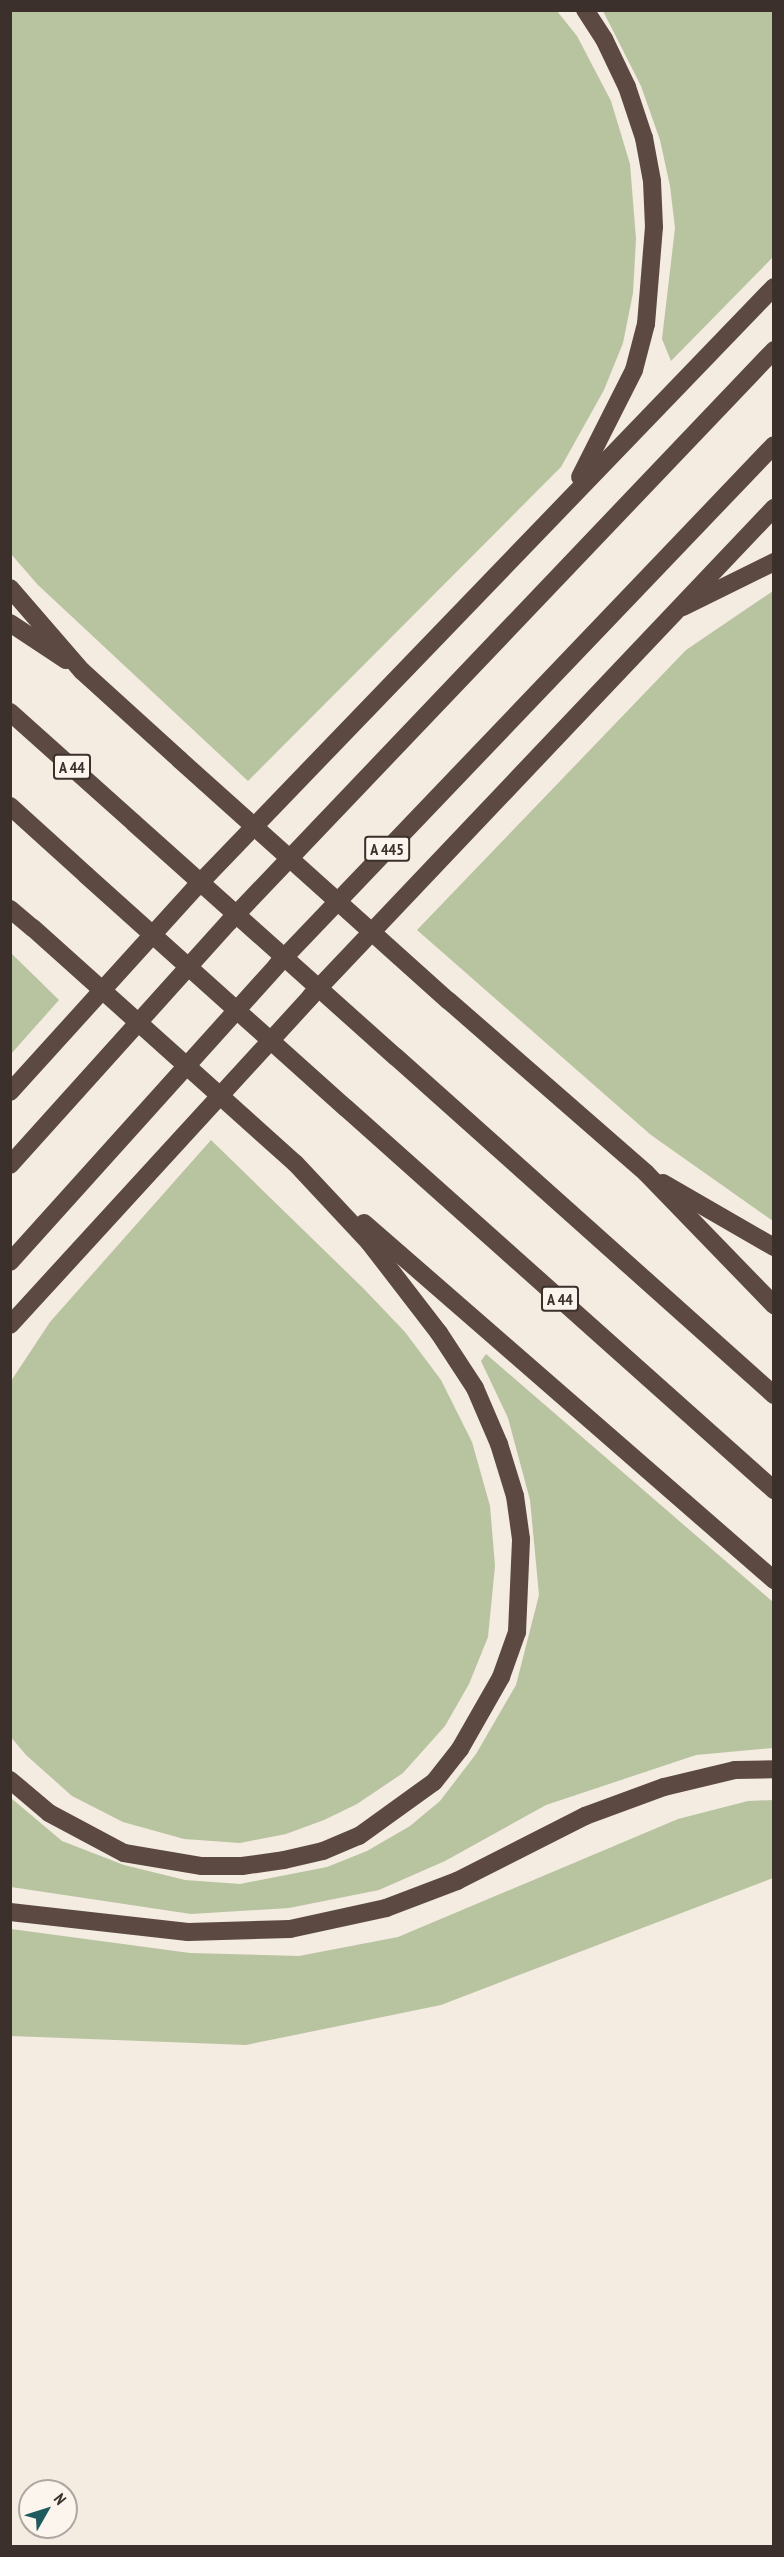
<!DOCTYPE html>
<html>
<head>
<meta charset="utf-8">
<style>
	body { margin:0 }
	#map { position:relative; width:784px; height:2557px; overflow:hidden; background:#f4ebe1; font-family:"PT Sans Narrow",sans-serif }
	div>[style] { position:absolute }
	.green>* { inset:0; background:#b8c4a0 }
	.highway>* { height:18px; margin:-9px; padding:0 9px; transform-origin:9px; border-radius:9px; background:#5c4a42 }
	.highway-bridge>* { height:18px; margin:-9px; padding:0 9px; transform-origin:9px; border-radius:9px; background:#5c4a42 }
	span { translate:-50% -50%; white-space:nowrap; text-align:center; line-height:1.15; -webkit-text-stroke:4.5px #fbf5ee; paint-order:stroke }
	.shield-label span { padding:2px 4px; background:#fbf5ee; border:2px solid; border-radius:4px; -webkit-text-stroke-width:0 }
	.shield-label { font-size:16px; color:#3b302b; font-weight:700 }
	.frame { position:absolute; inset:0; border:12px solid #3b302b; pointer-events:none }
	.north { position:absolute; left:18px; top:2479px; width:60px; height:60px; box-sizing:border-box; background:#fbf5ee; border:2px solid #aea6a0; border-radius:50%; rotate:51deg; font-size:16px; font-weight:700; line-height:24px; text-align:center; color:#3b302b }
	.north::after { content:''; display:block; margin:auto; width:21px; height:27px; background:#1f5a5e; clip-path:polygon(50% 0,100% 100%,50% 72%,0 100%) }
</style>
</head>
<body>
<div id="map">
	<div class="green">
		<i style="clip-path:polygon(10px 11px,557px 11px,577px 36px,611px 101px,630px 164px,636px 239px,633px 293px,623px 343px,604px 390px,561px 467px,248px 781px,38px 585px,11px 554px)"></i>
		<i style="clip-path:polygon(603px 11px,773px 11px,773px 257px,671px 361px,662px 339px,675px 228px,670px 186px,660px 140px,641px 86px)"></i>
		<i style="clip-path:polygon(773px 591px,773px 1221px,651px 1135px,417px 930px,686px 650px)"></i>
		<i style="clip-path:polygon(11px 953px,59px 1000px,11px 1054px)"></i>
		<i style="clip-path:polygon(211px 1140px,364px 1289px,405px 1332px,441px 1380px,472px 1442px,490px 1506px,495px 1566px,488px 1637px,469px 1684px,445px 1726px,403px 1773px,357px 1804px,324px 1820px,286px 1834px,240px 1843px,184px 1839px,123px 1822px,72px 1796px,26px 1755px,10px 1736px,11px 1381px,50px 1322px)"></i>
		<i style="clip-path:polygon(486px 1354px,773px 1602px,773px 1748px,696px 1755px,546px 1805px,445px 1861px,379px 1890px,289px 1908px,191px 1914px,11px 1887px,11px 1798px,62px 1841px,124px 1865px,185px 1880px,240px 1884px,327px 1867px,367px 1851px,410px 1826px,440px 1801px,476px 1754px,516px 1685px,539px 1595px,530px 1500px,508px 1418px,481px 1361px)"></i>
		<i style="clip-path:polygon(773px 1800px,773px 1878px,441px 2005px,246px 2045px,11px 2036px,11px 1929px,190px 1953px,299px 1956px,398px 1937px,678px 1819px,748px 1801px)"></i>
	</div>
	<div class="highway">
		<i style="left:580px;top:477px;width:120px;rotate:-63.2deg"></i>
		<i style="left:634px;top:370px;width:48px;rotate:-75.4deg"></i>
		<i style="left:646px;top:324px;width:97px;rotate:-85.3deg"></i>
		<i style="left:654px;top:227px;width:46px;rotate:-92.5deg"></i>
		<i style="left:652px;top:181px;width:44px;rotate:-100.5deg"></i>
		<i style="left:644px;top:138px;width:54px;rotate:-108.4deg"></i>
		<i style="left:627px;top:87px;width:53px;rotate:-115.6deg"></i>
		<i style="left:604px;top:39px;width:35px;rotate:-123deg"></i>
		<i style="left:10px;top:588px;width:110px;rotate:49.1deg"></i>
		<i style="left:82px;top:671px;width:132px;rotate:42.2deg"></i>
		<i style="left:683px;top:607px;width:102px;rotate:-26.3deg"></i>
		<i style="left:10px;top:623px;width:67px;rotate:33.5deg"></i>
		<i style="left:10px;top:712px;width:166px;rotate:41.8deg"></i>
		<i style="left:10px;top:806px;width:103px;rotate:42.2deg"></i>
		<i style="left:10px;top:909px;width:30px;rotate:40deg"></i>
		<i style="left:449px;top:1001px;width:262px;rotate:41.1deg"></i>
		<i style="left:646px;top:1173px;width:184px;rotate:45.9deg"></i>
		<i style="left:396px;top:1057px;width:507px;rotate:41.8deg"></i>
		<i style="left:10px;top:1092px;width:274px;rotate:-47.8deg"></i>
		<i style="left:194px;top:889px;width:836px;rotate:-46.07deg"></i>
		<i style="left:346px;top:1108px;width:574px;rotate:41.75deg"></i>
		<i style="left:10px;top:1165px;width:327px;rotate:-48deg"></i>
		<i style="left:229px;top:922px;width:790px;rotate:-46.38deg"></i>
		<i style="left:663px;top:1183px;width:128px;rotate:30deg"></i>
		<i style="left:364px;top:1223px;width:544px;rotate:41.05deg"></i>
		<i style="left:10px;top:1262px;width:399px;rotate:-48deg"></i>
		<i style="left:277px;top:965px;width:719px;rotate:-46.3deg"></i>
		<i style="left:10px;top:1325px;width:446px;rotate:-47.5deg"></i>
		<i style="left:311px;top:996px;width:673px;rotate:-46.51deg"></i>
		<i style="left:10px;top:1780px;width:51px;rotate:40.2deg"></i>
		<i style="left:49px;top:1813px;width:85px;rotate:28.1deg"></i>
		<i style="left:124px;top:1853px;width:79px;rotate:9.5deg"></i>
		<i style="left:202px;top:1866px;width:40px"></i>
		<i style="left:242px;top:1866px;width:42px;rotate:-8.1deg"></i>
		<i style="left:284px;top:1860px;width:40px;rotate:-13deg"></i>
		<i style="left:323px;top:1851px;width:39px;rotate:-23deg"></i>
		<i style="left:359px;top:1836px;width:92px;rotate:-35.8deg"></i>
		<i style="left:434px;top:1782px;width:42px;rotate:-51.8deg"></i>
		<i style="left:460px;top:1749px;width:83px;rotate:-60.3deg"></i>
		<i style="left:501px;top:1677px;width:48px;rotate:-70.4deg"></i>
		<i style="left:517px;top:1632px;width:93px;rotate:-87.5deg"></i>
		<i style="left:521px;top:1539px;width:43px;rotate:-97.9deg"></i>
		<i style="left:515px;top:1496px;width:54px;rotate:-107.1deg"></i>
		<i style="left:499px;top:1444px;width:61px;rotate:-113.2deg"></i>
		<i style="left:475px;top:1388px;width:66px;rotate:-123.2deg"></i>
		<i style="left:439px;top:1333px;width:115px;rotate:-127.6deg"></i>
		<i style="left:369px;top:1242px;width:108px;rotate:-133.1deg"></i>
		<i style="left:10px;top:1912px;width:179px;rotate:6.4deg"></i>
		<i style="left:188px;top:1932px;width:102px;rotate:-1.7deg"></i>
		<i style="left:290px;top:1929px;width:98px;rotate:-12.3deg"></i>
		<i style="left:386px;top:1908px;width:76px;rotate:-20.8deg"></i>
		<i style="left:457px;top:1881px;width:144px;rotate:-26.9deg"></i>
		<i style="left:585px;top:1816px;width:84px;rotate:-20.2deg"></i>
		<i style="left:664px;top:1787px;width:73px;rotate:-13.5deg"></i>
		<i style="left:735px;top:1770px;width:39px;rotate:-1deg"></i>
	</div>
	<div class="highway-bridge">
		<i style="left:180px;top:760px;width:361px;rotate:41.9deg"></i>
		<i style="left:134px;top:823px;width:351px;rotate:41.8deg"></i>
		<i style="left:86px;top:875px;width:349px;rotate:41.9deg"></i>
		<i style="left:33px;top:928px;width:352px;rotate:41.9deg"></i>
	</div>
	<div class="shield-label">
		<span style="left:72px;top:767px">A 44</span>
		<span style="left:387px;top:849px">A 445</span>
		<span style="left:560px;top:1299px">A 44</span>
	</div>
	<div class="frame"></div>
	<div class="north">N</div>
</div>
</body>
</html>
